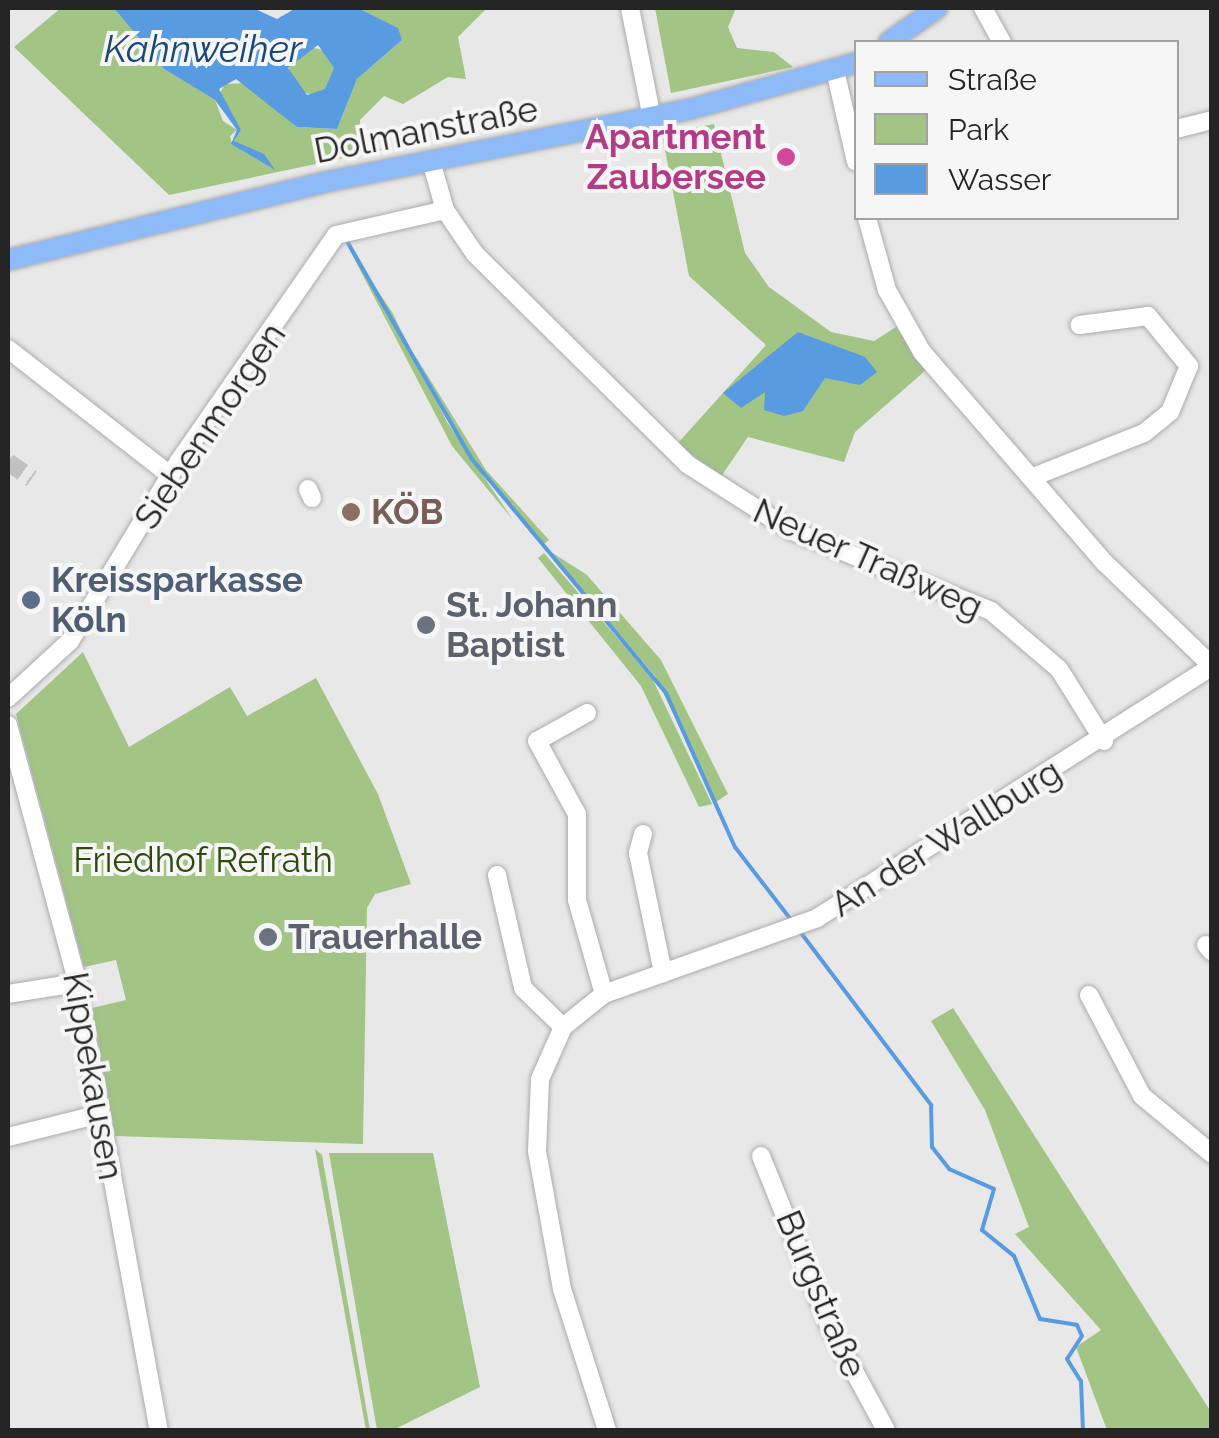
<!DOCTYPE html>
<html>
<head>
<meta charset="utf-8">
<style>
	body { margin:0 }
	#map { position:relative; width:1219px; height:1438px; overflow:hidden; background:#e8e8e9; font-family:Raleway,sans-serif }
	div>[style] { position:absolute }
	.green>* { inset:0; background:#a2c485 }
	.round { border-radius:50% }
	.water>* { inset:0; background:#589be1 }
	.stream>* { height:4px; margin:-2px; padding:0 2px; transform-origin:2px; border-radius:2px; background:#589be1 }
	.minor-tunnel>* { height:18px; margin-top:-9px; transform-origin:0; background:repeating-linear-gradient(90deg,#c1c1c2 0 18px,transparent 0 27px) }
	.roads { filter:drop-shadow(0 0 2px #ababac) drop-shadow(0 0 2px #ababac) }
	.minor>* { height:18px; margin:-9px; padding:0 9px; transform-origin:9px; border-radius:9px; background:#fff }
	.major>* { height:20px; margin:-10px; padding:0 10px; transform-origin:10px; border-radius:10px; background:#8ebbf8 }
	.dots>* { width:28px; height:28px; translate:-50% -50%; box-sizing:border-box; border:5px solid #f6f6f7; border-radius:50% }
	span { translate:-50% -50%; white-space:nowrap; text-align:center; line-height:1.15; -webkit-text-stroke:8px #f6f6f7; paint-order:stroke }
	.street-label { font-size:35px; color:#242424 }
	.hotel-label { font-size:35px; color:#b23c85; font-weight:700 }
	.right { translate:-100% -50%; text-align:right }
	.education-label { font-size:35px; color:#785e54; font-weight:700 }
	.left { translate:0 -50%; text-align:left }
	.service-label { font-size:35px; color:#4e5e75; font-weight:700 }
	.worship-label { font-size:35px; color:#5b616d; font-weight:700 }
	.park-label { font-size:35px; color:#2d490b }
	.water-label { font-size:38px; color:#194876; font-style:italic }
	.frame { position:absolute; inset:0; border:10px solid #242424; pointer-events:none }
	.legend { position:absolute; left:854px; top:40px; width:325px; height:180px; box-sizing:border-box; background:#f6f6f7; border:2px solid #a2a2a3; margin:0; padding:12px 18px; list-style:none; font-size:30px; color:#242424 }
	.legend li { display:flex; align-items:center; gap:20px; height:50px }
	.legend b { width:50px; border:2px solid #a2a2a3 }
</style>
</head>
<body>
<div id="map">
	<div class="green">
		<i style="clip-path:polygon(61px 8px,114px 8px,164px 69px,215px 100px,223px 121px,237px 130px,230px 136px,232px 144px,275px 170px,234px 141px,241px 130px,218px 97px,225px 84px,246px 83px,297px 127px,337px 129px,357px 79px,402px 40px,397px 28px,358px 8px,487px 8px,458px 37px,466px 79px,448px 77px,403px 104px,384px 96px,360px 120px,361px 150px,392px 148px,169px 195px,14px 47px)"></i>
		<i style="clip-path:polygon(655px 8px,736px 8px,728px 27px,737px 48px,774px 52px,793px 67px,671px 93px)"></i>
		<i class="round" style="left:289px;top:48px;width:46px;height:46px"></i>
		<i style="clip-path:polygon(714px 124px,745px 253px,769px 287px,831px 332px,874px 341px,896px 327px,926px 370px,855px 432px,844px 462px,748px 437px,720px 478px,678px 443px,766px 345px,689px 276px,662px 134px)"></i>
		<i style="clip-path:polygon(347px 245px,392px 312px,447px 422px,513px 520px,452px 446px)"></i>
		<i style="clip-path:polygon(413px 352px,486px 470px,549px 540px,543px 545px,472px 457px)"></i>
		<i style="clip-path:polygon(548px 550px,587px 575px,661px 660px,728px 794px,716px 802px,655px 676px)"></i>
		<i style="clip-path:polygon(544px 553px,652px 678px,712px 804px,699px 807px,641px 686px,538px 558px)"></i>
		<i style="clip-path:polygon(83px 652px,129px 747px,230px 687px,247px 716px,316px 678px,378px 794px,411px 884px,375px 894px,367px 908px,363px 1144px,115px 1136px,92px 1008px,126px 1000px,116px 960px,84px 967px,16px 714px)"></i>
		<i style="clip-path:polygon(953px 1008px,1211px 1412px,1211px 1430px,1107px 1430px,1076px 1347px,1101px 1330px,1015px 1234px,1029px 1227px,985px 1110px,931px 1021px)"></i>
		<i style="clip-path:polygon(315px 1149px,322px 1155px,370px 1430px,366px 1430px)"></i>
		<i style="clip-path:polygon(329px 1153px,433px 1153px,480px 1387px,393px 1430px,377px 1430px)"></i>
	</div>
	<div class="water">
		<i style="clip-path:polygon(evenodd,114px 8px,253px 8px,277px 19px,296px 8px,358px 8px,398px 28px,402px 40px,357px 79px,337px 129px,297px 127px,236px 79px,219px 89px,241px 130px,234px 141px,264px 154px,275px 170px,231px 144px,237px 130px,215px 100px,164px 69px,114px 8px,318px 45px,334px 68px,325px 89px,307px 95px,288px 68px,318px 45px)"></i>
		<i style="clip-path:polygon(798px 332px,865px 357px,877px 372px,860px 385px,825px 378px,803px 411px,784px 416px,764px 410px,765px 392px,741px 408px,723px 393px)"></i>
	</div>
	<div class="stream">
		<i style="left:348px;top:243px;width:248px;rotate:60.2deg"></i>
		<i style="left:471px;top:458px;width:305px;rotate:50.3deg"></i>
		<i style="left:666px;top:693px;width:169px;rotate:65.9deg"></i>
		<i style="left:735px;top:847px;width:93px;rotate:52.4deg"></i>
		<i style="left:798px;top:929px;width:221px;rotate:52.9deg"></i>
		<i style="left:931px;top:1105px;width:42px;rotate:88.6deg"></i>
		<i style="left:932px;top:1147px;width:28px;rotate:52deg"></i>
		<i style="left:949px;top:1169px;width:49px;rotate:24deg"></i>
		<i style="left:994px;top:1189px;width:43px;rotate:106.3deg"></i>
		<i style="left:982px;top:1230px;width:41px;rotate:39.1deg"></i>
		<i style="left:1014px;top:1256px;width:68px;rotate:67.6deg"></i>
		<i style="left:1040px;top:1319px;width:37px;rotate:9deg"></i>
		<i style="left:1077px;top:1325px;width:12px;rotate:66deg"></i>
		<i style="left:1082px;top:1336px;width:27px;rotate:123deg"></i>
		<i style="left:1067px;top:1359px;width:26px;rotate:58deg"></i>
		<i style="left:1081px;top:1381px;width:49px;rotate:87.7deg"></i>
	</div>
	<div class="minor-tunnel">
		<i style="left:8px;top:462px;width:29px;rotate:35deg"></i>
	</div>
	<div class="roads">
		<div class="minor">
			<i style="left:630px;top:8px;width:112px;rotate:78.7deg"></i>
			<i style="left:983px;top:8px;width:39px;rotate:61deg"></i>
			<i style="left:835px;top:70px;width:94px;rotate:77.1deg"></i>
			<i style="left:1176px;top:129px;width:37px;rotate:-14deg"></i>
			<i style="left:431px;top:161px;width:51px;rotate:74.1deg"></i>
			<i style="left:445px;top:210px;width:53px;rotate:55.7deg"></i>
			<i style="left:475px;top:254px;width:298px;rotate:44.7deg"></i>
			<i style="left:687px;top:464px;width:122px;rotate:32.7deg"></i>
			<i style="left:790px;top:530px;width:217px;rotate:21.9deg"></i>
			<i style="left:991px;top:611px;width:89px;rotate:40.5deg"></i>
			<i style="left:1059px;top:669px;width:85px;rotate:58deg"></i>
			<i style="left:867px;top:218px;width:75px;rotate:74.5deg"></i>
			<i style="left:887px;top:290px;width:71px;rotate:60.6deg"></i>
			<i style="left:922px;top:352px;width:279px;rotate:49.1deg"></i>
			<i style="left:1105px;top:563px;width:149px;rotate:43.9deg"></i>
			<i style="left:8px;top:349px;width:205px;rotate:37.9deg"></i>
			<i style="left:1033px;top:477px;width:119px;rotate:-21.6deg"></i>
			<i style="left:1144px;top:433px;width:33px;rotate:-39deg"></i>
			<i style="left:1170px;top:412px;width:50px;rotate:-67.6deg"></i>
			<i style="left:1189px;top:366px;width:65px;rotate:-129.4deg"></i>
			<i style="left:1148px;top:316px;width:69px;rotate:172.5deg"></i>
			<i style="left:308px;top:489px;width:10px;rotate:66deg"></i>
			<i style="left:8px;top:698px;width:84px;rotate:-42.6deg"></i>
			<i style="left:70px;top:641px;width:210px;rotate:-58.8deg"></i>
			<i style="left:179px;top:461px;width:275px;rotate:-55.2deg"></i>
			<i style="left:336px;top:235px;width:112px;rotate:-12.9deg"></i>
			<i style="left:587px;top:713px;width:57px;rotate:150.8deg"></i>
			<i style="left:537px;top:741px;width:83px;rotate:61.3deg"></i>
			<i style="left:577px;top:814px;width:86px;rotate:90deg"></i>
			<i style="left:577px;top:900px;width:98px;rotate:74deg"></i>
			<i style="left:8px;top:725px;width:258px;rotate:74.9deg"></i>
			<i style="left:75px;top:974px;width:464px;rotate:79.6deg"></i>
			<i style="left:643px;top:834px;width:20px;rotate:105deg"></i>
			<i style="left:638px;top:853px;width:123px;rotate:78.2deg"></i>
			<i style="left:497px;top:875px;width:116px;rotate:77deg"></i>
			<i style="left:523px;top:988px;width:56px;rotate:44.3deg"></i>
			<i style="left:1206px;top:945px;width:9px;rotate:49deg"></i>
			<i style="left:8px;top:994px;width:70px;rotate:-9.1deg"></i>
			<i style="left:1089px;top:995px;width:114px;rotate:62.3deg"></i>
			<i style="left:1142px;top:1096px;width:91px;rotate:39.6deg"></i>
			<i style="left:8px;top:1137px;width:95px;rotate:-14deg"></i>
			<i style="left:761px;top:1156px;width:182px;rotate:68.1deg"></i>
			<i style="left:829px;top:1325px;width:119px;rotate:61.5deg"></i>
			<i style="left:607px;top:1430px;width:148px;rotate:-107.7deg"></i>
			<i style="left:562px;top:1289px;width:140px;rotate:-100.3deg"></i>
			<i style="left:537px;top:1151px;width:72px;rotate:-87.6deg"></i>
			<i style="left:540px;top:1079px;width:57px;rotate:-66.1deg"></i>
			<i style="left:563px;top:1027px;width:53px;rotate:-38.8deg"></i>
			<i style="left:604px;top:994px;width:226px;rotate:-19.6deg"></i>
			<i style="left:817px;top:918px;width:469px;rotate:-32.5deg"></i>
		</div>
		<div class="major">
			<i style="left:889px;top:42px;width:59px;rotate:-35.3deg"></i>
			<i style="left:8px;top:260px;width:326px;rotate:-13.8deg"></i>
			<i style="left:325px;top:182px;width:373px;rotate:-11.3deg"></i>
			<i style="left:691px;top:109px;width:171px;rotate:-15.6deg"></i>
		</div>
	</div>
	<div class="dots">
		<i style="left:786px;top:157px;background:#d1479c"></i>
		<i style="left:351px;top:512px;background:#8d6e63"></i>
		<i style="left:31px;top:600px;background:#5c6f8a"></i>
		<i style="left:426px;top:625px;background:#6b7280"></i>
		<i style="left:268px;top:937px;background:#6b7280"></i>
	</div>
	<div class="street-label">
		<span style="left:426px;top:130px;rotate:-11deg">Dolmanstraße</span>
		<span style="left:210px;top:426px;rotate:-56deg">Siebenmorgen</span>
		<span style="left:868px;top:559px;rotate:24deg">Neuer Traßweg</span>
		<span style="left:946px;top:838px;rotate:-32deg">An der Wallburg</span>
		<span style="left:93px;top:1076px;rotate:80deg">Kippekausen</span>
		<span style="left:821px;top:1294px;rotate:67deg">Burgstraße</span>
	</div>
	<div class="hotel-label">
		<span class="right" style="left:766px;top:157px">Apartment<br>Zaubersee</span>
	</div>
	<div class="education-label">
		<span class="left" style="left:371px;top:512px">KÖB</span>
	</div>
	<div class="service-label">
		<span class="left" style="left:51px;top:600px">Kreissparkasse<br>Köln</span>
	</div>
	<div class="worship-label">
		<span class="left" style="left:446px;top:625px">St. Johann<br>Baptist</span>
		<span class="left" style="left:288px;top:937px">Trauerhalle</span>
	</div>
	<div class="park-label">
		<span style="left:203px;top:860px">Friedhof Refrath</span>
	</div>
	<div class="water-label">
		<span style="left:203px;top:49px">Kahnweiher</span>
	</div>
	<div class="frame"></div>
	<ul class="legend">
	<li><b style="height:12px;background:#8ebbf8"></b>Straße</li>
	<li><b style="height:28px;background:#a2c485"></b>Park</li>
	<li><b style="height:28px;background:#589be1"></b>Wasser</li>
	</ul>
</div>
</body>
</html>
